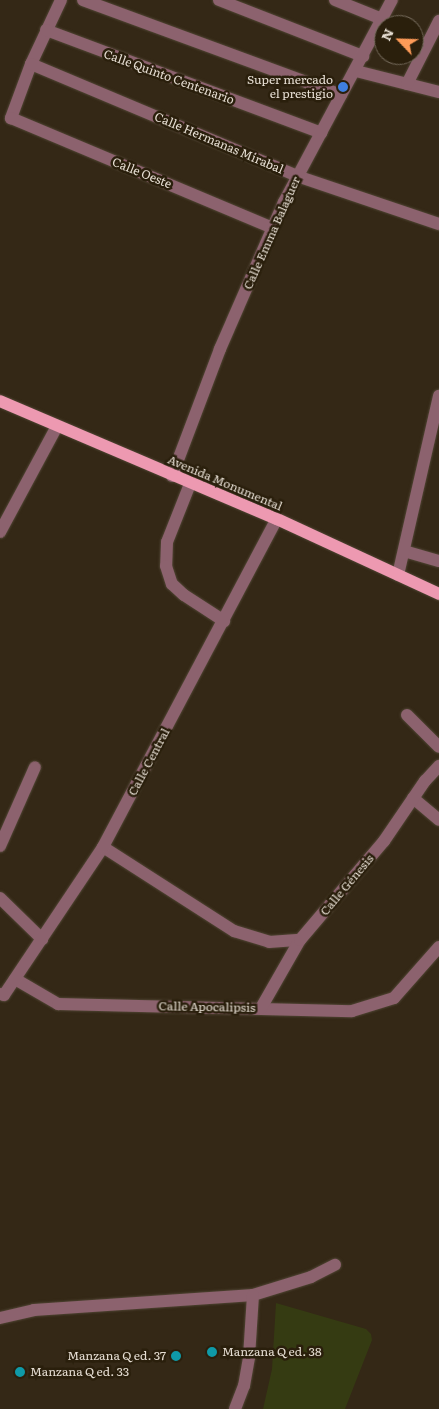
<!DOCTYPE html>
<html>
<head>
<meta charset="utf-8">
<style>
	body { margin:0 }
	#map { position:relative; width:439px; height:1409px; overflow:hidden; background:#342816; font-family:Literata,serif }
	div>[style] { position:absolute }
	.green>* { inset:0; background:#353b12 }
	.roads { filter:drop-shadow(0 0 1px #504534) drop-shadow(0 0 1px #504534) }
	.minor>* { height:12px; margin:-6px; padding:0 6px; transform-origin:6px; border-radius:6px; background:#8c626e }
	.major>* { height:12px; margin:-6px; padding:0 6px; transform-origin:6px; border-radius:6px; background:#ed99b1 }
	.dots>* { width:14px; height:14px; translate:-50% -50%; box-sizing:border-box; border:2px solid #2a1f0c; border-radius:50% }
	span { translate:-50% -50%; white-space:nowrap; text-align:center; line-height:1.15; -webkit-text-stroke:5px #2a1f0c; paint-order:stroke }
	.street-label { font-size:12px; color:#e6ded3 }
	.poi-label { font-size:12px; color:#e6ded3 }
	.right { translate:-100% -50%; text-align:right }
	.left { translate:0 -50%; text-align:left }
	.north { position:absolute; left:374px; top:15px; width:50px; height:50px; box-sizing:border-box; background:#2a1f0c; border:1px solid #756b5c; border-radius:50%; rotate:294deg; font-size:14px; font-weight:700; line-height:20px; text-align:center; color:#e6ded3 }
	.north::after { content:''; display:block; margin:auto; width:18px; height:22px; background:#fe9b58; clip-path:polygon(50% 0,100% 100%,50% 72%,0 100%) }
</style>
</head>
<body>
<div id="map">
	<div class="green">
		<i style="clip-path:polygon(276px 1303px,366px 1329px,371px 1334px,372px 1340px,345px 1409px,263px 1409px,272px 1369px)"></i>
	</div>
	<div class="roads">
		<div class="minor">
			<i style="left:61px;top:0;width:71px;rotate:115.1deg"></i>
			<i style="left:31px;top:64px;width:58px;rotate:110.3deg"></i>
			<i style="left:11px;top:118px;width:284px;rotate:22.8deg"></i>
			<i style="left:83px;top:0;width:275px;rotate:20.2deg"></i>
			<i style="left:219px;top:0;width:155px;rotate:21.3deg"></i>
			<i style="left:335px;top:0;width:51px;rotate:22deg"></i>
			<i style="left:46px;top:30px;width:294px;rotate:20.5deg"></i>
			<i style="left:31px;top:64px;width:289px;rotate:22.8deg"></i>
			<i style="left:297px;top:176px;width:150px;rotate:18.7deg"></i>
			<i style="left:356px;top:71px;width:86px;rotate:14.2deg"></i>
			<i style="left:407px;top:84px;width:71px;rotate:-63.1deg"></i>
			<i style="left:172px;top:476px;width:136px;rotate:-69.3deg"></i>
			<i style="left:220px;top:349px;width:160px;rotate:-66.5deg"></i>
			<i style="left:284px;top:202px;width:229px;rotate:-61.9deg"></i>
			<i style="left:190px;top:484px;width:62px;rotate:111.6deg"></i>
			<i style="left:167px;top:542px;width:24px;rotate:92deg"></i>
			<i style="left:166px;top:566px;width:19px;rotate:72deg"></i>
			<i style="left:172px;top:584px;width:16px;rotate:43deg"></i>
			<i style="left:184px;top:595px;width:48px;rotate:33deg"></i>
			<i style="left:0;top:532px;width:120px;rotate:-61.7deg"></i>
			<i style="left:404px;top:551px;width:36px;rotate:16deg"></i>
			<i style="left:398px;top:575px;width:184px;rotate:-77.1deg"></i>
			<i style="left:407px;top:715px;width:45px;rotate:45deg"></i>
			<i style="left:413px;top:798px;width:34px;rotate:40deg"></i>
			<i style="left:0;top:846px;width:86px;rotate:-66.1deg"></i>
			<i style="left:103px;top:847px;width:156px;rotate:32.7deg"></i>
			<i style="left:234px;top:931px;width:37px;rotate:17deg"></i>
			<i style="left:269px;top:942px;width:31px;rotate:-4deg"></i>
			<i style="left:0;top:898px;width:59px;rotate:44.3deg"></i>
			<i style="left:15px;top:979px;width:50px;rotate:30.2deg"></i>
			<i style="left:58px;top:1004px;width:294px;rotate:1.4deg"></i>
			<i style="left:352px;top:1011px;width:44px;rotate:-17.2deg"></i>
			<i style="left:394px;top:998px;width:68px;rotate:-48.6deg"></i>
			<i style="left:0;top:994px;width:4px;rotate:14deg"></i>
			<i style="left:4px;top:995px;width:178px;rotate:-56.2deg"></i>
			<i style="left:103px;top:847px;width:371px;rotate:-62.1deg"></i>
			<i style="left:261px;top:1008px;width:78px;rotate:-60.2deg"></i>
			<i style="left:300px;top:940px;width:130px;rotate:-49.7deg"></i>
			<i style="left:384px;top:841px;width:73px;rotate:-55.7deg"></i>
			<i style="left:425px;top:781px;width:21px;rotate:-47deg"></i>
			<i style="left:0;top:1318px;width:35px;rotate:-13deg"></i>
			<i style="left:34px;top:1310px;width:220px;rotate:-3.9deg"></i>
			<i style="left:253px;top:1295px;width:61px;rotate:-17.2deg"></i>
			<i style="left:311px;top:1277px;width:27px;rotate:-27deg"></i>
			<i style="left:235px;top:1409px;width:25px;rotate:-69deg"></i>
			<i style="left:244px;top:1386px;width:29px;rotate:-80deg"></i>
			<i style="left:249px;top:1357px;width:62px;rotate:-86.3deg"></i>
		</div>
		<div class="major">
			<i style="left:0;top:401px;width:301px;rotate:23.1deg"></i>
			<i style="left:277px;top:519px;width:179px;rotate:24.8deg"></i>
		</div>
	</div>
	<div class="dots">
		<i style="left:343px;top:87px;background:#3f7fe0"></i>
		<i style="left:212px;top:1352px;background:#0f9aa8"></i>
		<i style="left:176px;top:1356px;background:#0f9aa8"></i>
		<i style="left:20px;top:1372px;background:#0f9aa8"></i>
	</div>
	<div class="street-label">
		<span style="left:169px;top:77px;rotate:20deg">Calle Quinto Centenario</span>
		<span style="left:219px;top:143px;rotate:23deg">Calle Hermanas Mirabal</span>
		<span style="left:142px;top:173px;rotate:22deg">Calle Oeste</span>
		<span style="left:272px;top:233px;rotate:-66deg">Calle Emma Balaguer</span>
		<span style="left:225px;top:483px;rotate:23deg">Avenida Monumental</span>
		<span style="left:149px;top:762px;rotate:-62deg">Calle Central</span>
		<span style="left:347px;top:885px;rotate:-50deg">Calle Génesis</span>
		<span style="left:207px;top:1007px;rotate:1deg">Calle Apocalipsis</span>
	</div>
	<div class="poi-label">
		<span class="right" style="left:333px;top:87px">Super mercado<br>el prestigio</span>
		<span class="left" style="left:222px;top:1352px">Manzana Q ed. 38</span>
		<span class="right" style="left:166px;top:1356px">Manzana Q ed. 37</span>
		<span class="left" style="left:30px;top:1372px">Manzana Q ed. 33</span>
	</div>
	<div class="north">N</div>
</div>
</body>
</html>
